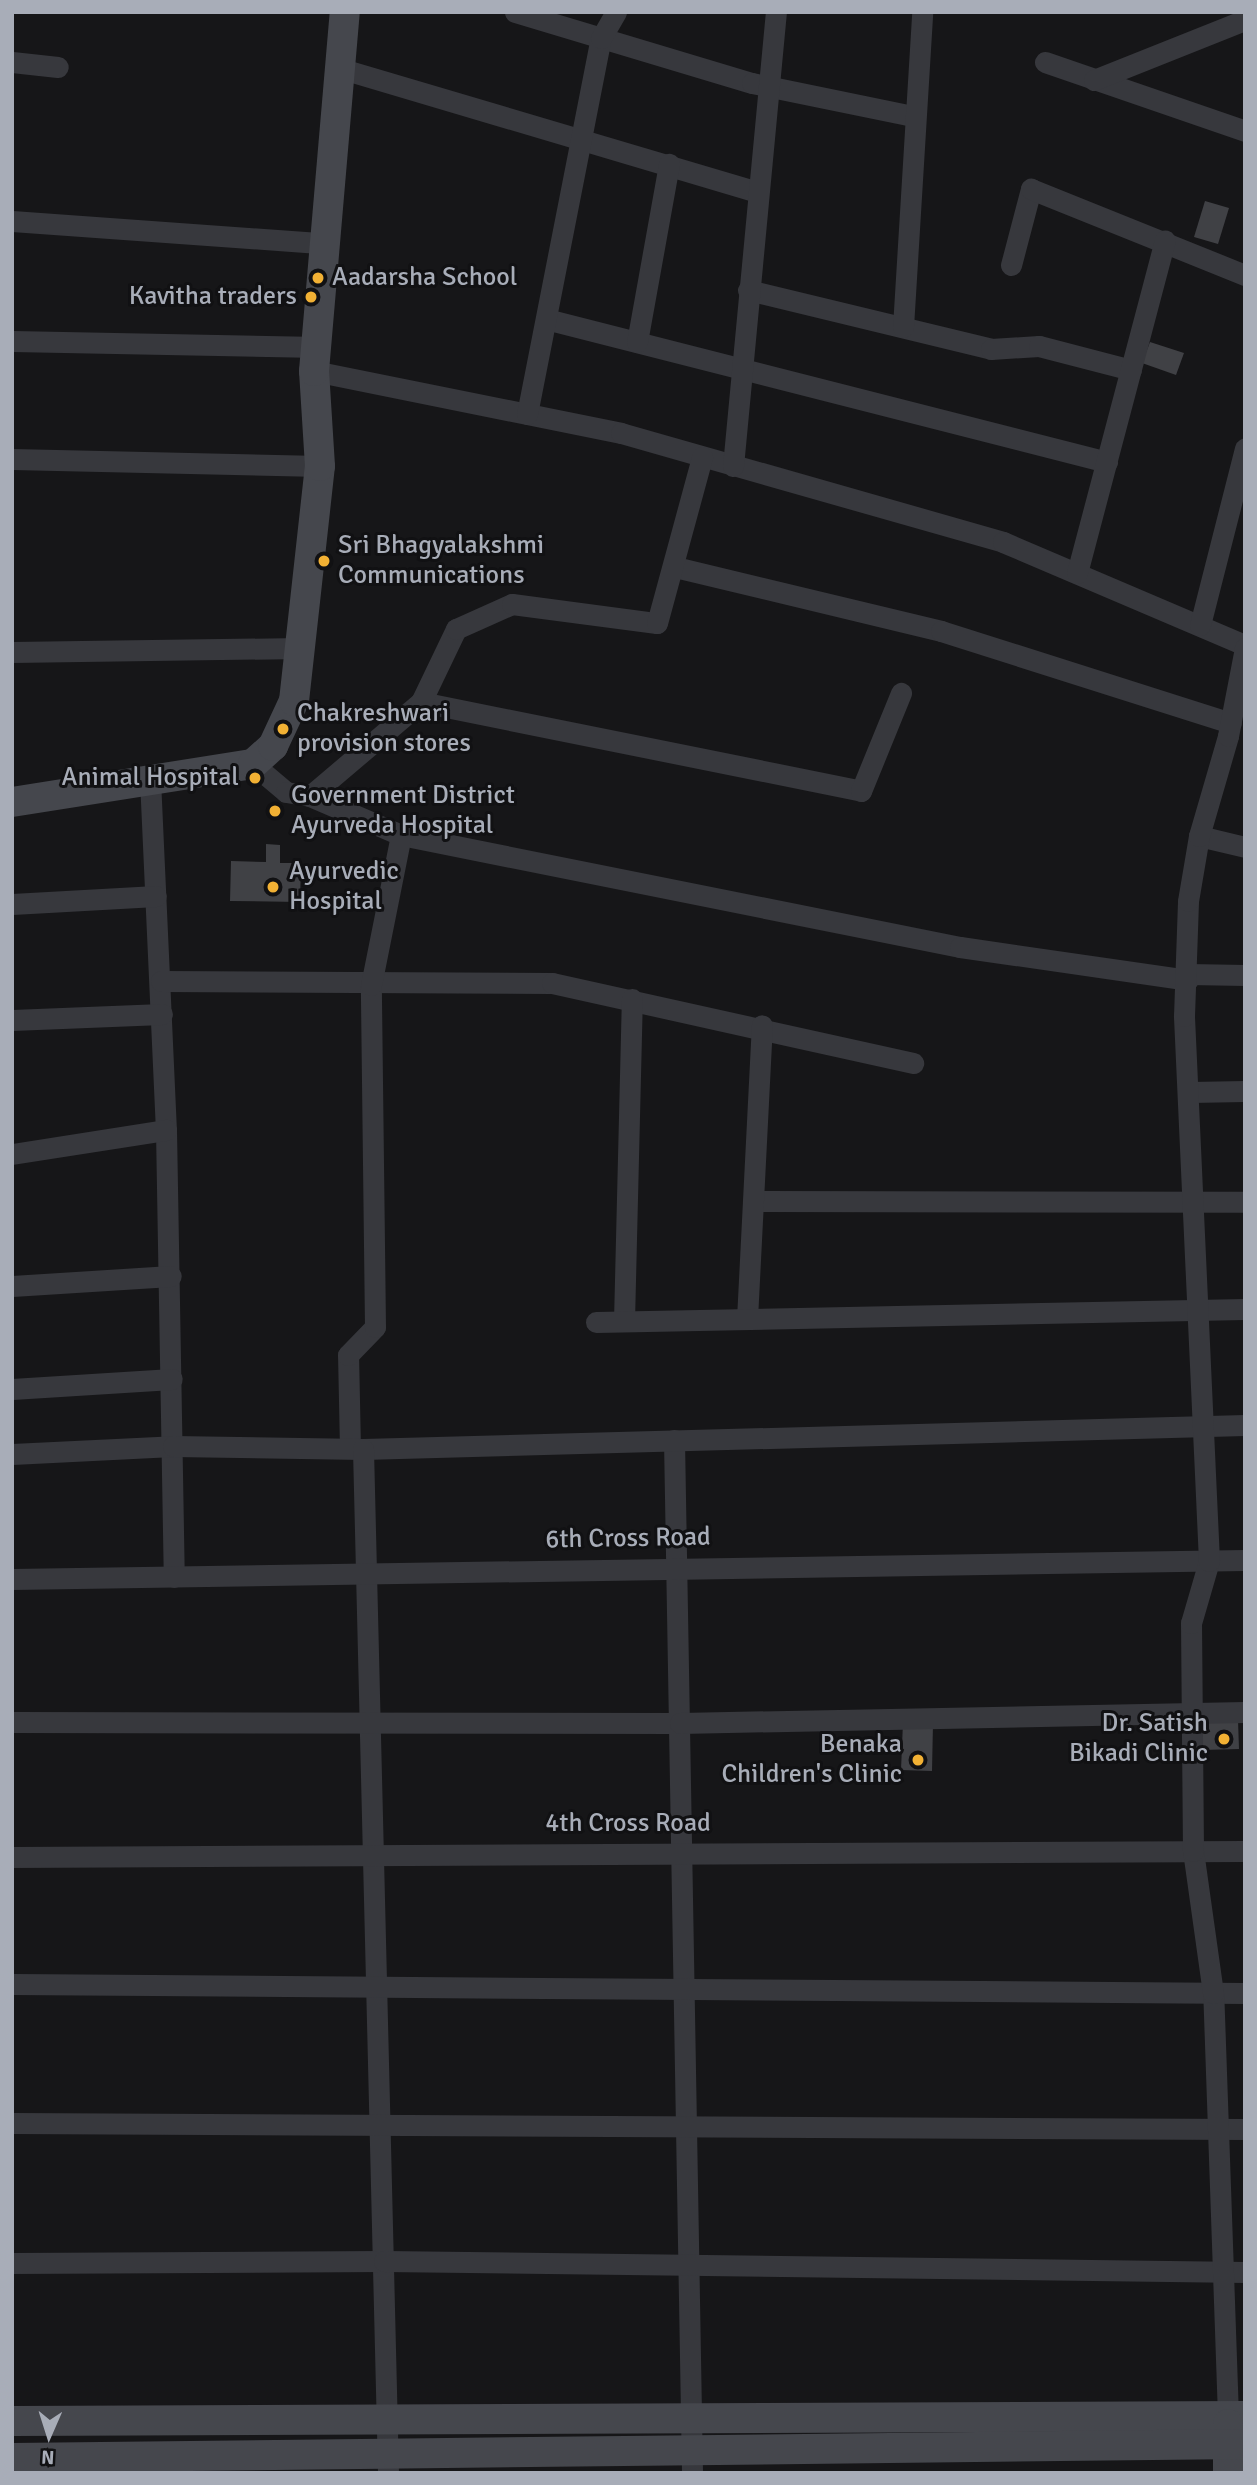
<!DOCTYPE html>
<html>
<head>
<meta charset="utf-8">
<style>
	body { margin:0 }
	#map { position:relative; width:1257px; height:2485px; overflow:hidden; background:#161618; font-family:Signika,sans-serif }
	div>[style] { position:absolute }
	.building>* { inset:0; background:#404145 }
	.street>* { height:21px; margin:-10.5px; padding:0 10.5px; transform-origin:10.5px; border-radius:10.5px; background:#37383d }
	.secondary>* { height:30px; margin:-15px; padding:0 15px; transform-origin:15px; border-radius:15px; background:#45474d }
	.dots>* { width:19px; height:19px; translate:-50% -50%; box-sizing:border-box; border:4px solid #111113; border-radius:50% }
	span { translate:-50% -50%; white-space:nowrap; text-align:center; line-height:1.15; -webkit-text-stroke:6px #111113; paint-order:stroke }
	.poi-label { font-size:26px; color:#a8adb8 }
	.left { translate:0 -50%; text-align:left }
	.right { translate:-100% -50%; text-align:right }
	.street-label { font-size:26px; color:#a8adb8 }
	.frame { position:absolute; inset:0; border:14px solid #a8adb8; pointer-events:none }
	.north { position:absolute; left:14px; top:2401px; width:70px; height:70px; -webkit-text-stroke:5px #111113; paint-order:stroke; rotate:183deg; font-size:19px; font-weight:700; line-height:28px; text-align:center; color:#a8adb8 }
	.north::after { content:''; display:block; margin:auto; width:24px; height:32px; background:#a8adb8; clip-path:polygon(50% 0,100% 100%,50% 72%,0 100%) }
</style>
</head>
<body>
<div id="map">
	<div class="building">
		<i style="clip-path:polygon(1205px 201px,1229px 208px,1218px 244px,1194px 237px)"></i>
		<i style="clip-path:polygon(1150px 342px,1184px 353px,1176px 375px,1142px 363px)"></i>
		<i style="clip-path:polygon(266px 844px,280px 845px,280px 863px,301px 863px,300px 902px,230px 901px,231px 861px,266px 862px)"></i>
		<i style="clip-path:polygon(1201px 1720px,1238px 1720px,1239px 1749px,1202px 1750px)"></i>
		<i style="clip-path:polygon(903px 1722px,933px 1723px,932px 1771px,901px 1770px)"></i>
	</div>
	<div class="street">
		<i style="left:515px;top:12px;width:247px;rotate:16.7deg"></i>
		<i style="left:752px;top:83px;width:164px;rotate:11.6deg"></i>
		<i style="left:12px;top:62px;width:46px;rotate:6.2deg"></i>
		<i style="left:1045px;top:62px;width:212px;rotate:19deg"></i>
		<i style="left:339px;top:68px;width:436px;rotate:16.5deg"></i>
		<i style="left:1094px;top:80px;width:162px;rotate:-21.7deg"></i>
		<i style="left:12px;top:221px;width:311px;rotate:4.1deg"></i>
		<i style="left:1011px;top:265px;width:79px;rotate:-75.3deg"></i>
		<i style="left:1031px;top:189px;width:231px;rotate:21.9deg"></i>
		<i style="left:748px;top:290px;width:250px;rotate:13.6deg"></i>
		<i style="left:991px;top:349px;width:48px;rotate:-3.6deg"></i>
		<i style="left:1039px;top:346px;width:95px;rotate:14.6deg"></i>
		<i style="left:546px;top:319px;width:579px;rotate:14.3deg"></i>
		<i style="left:903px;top:327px;width:316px;rotate:-86.5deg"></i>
		<i style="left:12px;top:341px;width:307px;rotate:1.1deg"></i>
		<i style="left:637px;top:342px;width:181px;rotate:-79.8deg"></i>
		<i style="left:314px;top:371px;width:313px;rotate:11.4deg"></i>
		<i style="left:621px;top:433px;width:397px;rotate:15.9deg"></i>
		<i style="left:1003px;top:542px;width:263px;rotate:23.1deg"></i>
		<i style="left:527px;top:414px;width:383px;rotate:-78.9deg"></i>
		<i style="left:601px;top:38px;width:30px;rotate:-60deg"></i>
		<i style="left:12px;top:459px;width:308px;rotate:1.3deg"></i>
		<i style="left:733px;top:466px;width:456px;rotate:-84.6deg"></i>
		<i style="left:675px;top:567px;width:274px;rotate:13.5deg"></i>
		<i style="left:941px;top:631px;width:304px;rotate:17.6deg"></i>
		<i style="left:1077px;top:573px;width:344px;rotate:-75.2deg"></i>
		<i style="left:1200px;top:625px;width:182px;rotate:-75.7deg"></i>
		<i style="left:12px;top:652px;width:289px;rotate:-0.8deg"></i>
		<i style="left:421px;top:702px;width:449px;rotate:11.4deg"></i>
		<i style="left:861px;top:791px;width:106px;rotate:-67.8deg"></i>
		<i style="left:253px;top:764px;width:43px;rotate:40.3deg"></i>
		<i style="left:286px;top:792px;width:24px;rotate:9deg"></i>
		<i style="left:310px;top:796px;width:145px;rotate:-40.3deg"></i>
		<i style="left:421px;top:702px;width:81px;rotate:-64.4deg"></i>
		<i style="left:456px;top:629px;width:61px;rotate:-24.1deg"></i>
		<i style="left:512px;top:604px;width:146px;rotate:7.5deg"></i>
		<i style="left:657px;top:623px;width:172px;rotate:-74.8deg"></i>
		<i style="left:150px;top:779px;width:351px;rotate:87.4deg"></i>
		<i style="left:166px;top:1130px;width:447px;rotate:89deg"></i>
		<i style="left:310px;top:796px;width:99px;rotate:23.2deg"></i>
		<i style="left:401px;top:835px;width:570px;rotate:11.33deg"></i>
		<i style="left:960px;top:947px;width:230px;rotate:8.2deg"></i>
		<i style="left:1199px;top:836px;width:47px;rotate:13.4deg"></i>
		<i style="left:12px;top:904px;width:144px;rotate:-3.2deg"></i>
		<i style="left:1188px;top:974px;width:57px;rotate:1deg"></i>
		<i style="left:161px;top:981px;width:391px;rotate:0.3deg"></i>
		<i style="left:552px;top:983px;width:370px;rotate:12.5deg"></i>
		<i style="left:12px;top:1020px;width:150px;rotate:-2.3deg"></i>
		<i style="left:1190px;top:1092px;width:55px;rotate:-1deg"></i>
		<i style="left:12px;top:1154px;width:156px;rotate:-8.9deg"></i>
		<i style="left:753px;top:1201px;width:492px;rotate:0.1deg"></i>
		<i style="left:12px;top:1286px;width:159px;rotate:-3.6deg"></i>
		<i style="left:747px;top:1319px;width:294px;rotate:-87.1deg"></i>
		<i style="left:624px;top:1321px;width:322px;rotate:-88.6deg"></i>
		<i style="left:596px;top:1322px;width:649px;rotate:-1.15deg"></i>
		<i style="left:12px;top:1389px;width:160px;rotate:-3.6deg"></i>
		<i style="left:674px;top:1440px;width:1033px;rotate:89deg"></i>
		<i style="left:350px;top:1448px;width:93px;rotate:-91.2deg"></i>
		<i style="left:348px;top:1355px;width:39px;rotate:-46deg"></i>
		<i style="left:375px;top:1327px;width:342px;rotate:-90.7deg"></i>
		<i style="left:371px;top:985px;width:153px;rotate:-78.7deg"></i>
		<i style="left:363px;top:1449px;width:882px;rotate:-1.56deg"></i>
		<i style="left:12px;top:1454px;width:161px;rotate:-2.8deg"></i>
		<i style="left:173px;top:1446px;width:190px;rotate:0.9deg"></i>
		<i style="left:363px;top:1449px;width:1024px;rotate:88.6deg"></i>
		<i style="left:12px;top:1579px;width:1233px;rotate:-0.88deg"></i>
		<i style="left:12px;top:1722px;width:668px;rotate:0.09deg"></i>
		<i style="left:680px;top:1723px;width:565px;rotate:-1.12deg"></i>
		<i style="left:12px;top:1857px;width:1233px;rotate:-0.28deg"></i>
		<i style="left:12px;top:1984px;width:1233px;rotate:0.42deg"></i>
		<i style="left:12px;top:2123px;width:1233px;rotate:0.28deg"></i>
		<i style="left:12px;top:2263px;width:372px;rotate:-0.3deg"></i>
		<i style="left:384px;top:2261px;width:861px;rotate:0.73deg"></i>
		<i style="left:1228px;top:2416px;width:423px;rotate:-92deg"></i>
		<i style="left:1213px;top:1993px;width:143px;rotate:-98deg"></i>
		<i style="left:1193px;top:1851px;width:228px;rotate:-90.5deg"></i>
		<i style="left:1191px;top:1623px;width:65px;rotate:-73.8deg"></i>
		<i style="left:1209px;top:1561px;width:546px;rotate:-92.63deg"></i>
		<i style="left:1184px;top:1016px;width:115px;rotate:-88deg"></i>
		<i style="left:1188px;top:901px;width:66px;rotate:-80.4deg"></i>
		<i style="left:1199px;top:836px;width:104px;rotate:-73.8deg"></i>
		<i style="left:1228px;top:736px;width:90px;rotate:-79.1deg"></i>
	</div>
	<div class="secondary">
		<i style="left:12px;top:802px;width:244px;rotate:-9deg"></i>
		<i style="left:253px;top:764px;width:27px;rotate:-42deg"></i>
		<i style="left:273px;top:746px;width:50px;rotate:-65deg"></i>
		<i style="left:294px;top:701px;width:236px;rotate:-83.7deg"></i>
		<i style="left:320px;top:466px;width:95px;rotate:-93.6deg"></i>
		<i style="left:314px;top:371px;width:360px;rotate:-85.1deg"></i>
		<i style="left:12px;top:2421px;width:1233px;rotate:-0.23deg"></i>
		<i style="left:1228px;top:2424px;width:49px;rotate:90deg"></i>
		<i style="left:12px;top:2458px;width:1233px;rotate:-0.65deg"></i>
	</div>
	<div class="dots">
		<i style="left:318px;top:278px;background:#f2b134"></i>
		<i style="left:311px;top:297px;background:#f2b134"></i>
		<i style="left:324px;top:561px;background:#f2b134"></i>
		<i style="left:283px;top:729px;background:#f2b134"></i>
		<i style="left:255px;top:778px;background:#f2b134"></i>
		<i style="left:275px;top:811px;background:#f2b134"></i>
		<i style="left:273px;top:887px;background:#f2b134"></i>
		<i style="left:1224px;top:1739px;background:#f2b134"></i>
		<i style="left:918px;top:1760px;background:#f2b134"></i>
	</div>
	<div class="poi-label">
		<span class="left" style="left:332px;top:278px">Aadarsha School</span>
		<span class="right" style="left:297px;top:297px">Kavitha traders</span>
		<span class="left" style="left:338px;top:561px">Sri Bhagyalakshmi<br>Communications</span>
		<span class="left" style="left:297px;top:729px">Chakreshwari<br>provision stores</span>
		<span class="right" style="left:239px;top:778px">Animal Hospital</span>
		<span class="left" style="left:291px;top:811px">Government District<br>Ayurveda Hospital</span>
		<span class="left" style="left:289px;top:887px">Ayurvedic<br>Hospital</span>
		<span class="right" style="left:1208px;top:1739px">Dr. Satish<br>Bikadi Clinic</span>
		<span class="right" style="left:902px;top:1760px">Benaka<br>Children's Clinic</span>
	</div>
	<div class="street-label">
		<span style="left:628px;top:1539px;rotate:-1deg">6th Cross Road</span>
		<span style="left:628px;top:1824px">4th Cross Road</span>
	</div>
	<div class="frame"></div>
	<div class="north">N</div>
</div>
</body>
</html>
